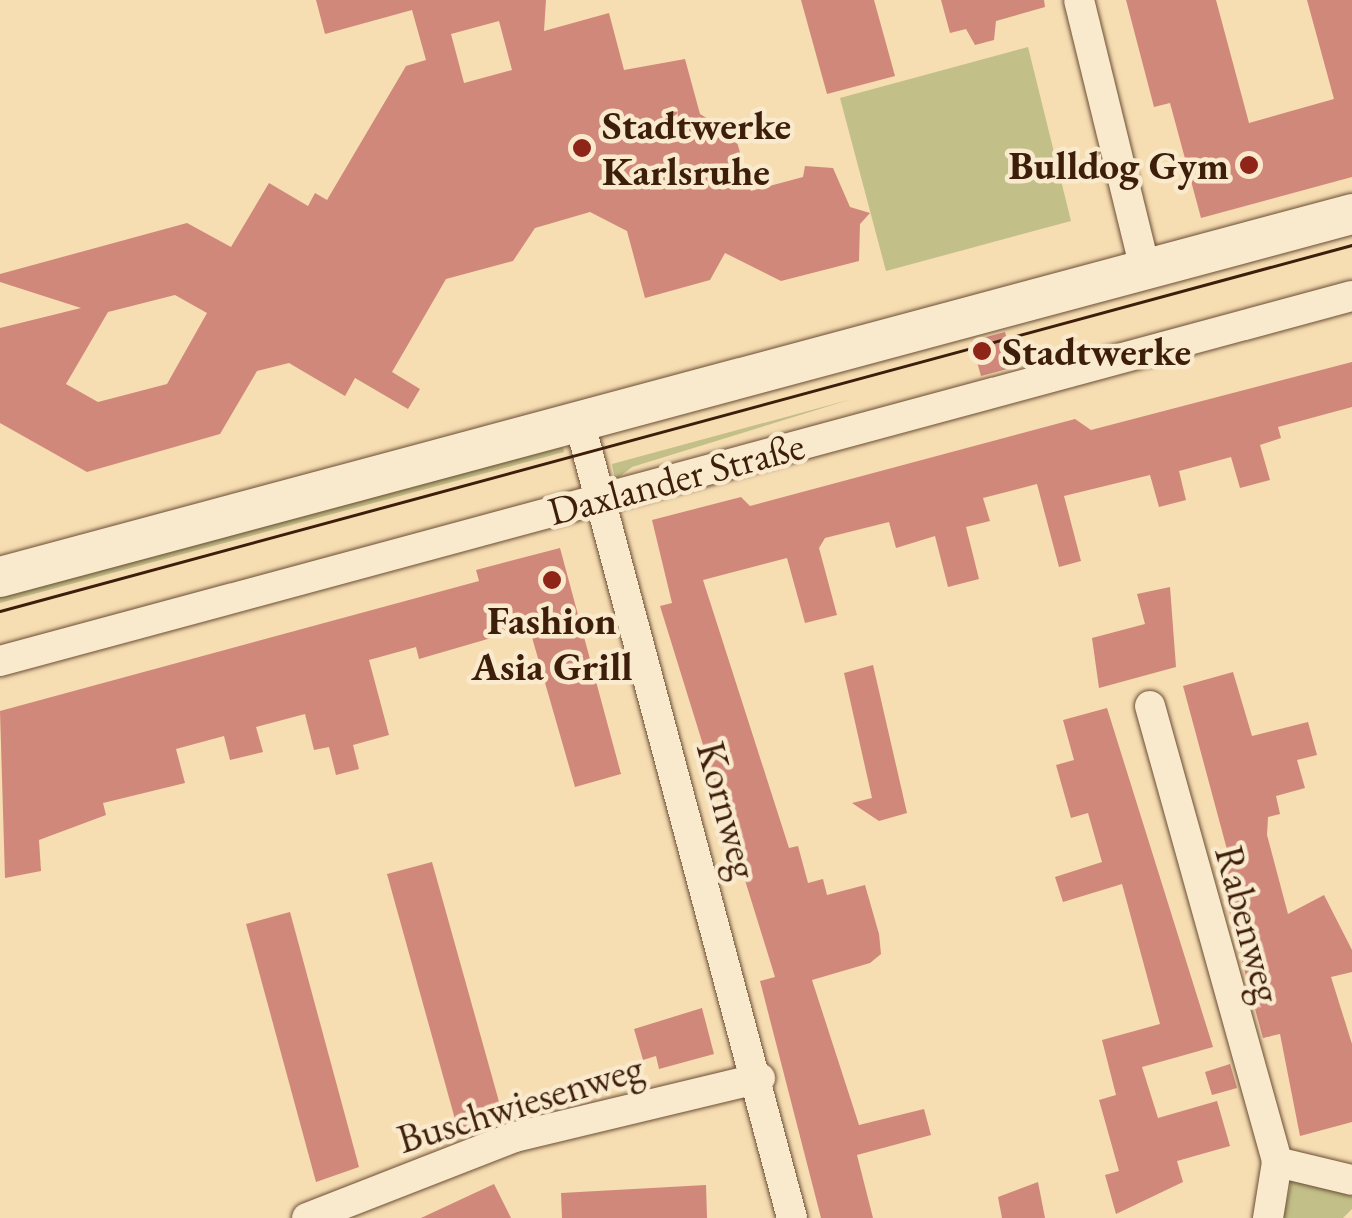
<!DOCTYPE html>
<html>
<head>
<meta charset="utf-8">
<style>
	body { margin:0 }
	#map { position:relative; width:1352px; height:1218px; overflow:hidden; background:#f6ddb2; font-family:"EB Garamond",serif }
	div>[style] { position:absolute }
	.green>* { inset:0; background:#c2bf88 }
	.building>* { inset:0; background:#d0887b }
	.roads { filter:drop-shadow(0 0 2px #6b4e35) drop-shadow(0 0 2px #6b4e35) }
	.minor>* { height:30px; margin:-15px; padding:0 15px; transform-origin:15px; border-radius:15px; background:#f9e9cd }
	.tertiary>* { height:40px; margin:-20px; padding:0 20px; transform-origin:20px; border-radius:20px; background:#f9e9cd }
	.tram>* { height:2.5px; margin:-1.25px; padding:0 1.25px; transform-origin:1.25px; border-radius:1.25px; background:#3d1e0b }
	.dots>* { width:28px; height:28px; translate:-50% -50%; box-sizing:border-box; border:5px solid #f9e9cd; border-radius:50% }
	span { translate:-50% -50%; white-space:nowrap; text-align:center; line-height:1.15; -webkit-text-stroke:9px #f9e9cd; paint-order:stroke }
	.poi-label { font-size:40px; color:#3d1e0b; font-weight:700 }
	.left { translate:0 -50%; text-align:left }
	.right { translate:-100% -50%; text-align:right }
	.street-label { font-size:40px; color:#3d1e0b }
</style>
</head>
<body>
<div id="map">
	<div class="green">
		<i style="clip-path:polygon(1028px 47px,1071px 221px,886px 271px,840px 98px)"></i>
		<i style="clip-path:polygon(852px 399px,632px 467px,615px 480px,612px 464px)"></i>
		<i style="clip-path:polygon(563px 447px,564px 452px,0 603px,0 593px)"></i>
		<i style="clip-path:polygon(1292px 1178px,1352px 1196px,1352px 1209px,1343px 1218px,1283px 1218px)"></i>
	</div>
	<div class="building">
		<i style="clip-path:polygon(evenodd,316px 0,546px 0,544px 31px,609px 13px,624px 70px,685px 59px,700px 114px,735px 135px,751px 191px,803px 177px,805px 166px,833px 168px,850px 207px,870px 213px,860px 224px,859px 261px,781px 281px,725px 253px,710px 280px,645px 298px,627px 231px,590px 212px,535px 228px,513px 261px,446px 279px,392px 372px,420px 389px,408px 409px,355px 378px,345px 396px,289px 363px,257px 371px,220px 434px,87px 472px,0 423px,0 328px,81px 308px,0 282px,0 274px,187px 223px,231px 247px,269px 183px,308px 206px,315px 193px,327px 200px,406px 66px,426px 60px,412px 10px,325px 34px,316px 0,499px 21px,512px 70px,464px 83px,451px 34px,499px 21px,316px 0,175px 295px,207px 313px,167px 384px,98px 402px,66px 384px,108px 312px,175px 295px)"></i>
		<i style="clip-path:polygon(801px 0,874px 0,895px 76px,827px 94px)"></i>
		<i style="clip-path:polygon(941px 0,1044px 0,1045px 7px,996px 21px,994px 40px,975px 45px,966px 29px,950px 33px)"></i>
		<i style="clip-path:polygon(1126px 0,1216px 0,1249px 123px,1334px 99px,1307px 0,1352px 0,1352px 177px,1201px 218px,1170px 103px,1154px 107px)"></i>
		<i style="clip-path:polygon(1005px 332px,1015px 367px,981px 376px,971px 341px)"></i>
		<i style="clip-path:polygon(1352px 362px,1352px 407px,1278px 427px,1281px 438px,1260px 445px,1270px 480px,1240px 488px,1231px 457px,1179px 471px,1186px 500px,1159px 507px,1150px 475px,1064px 496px,1081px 561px,1059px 567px,1037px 484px,983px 498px,990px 521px,966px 527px,979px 579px,948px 587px,935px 536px,896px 548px,889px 522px,825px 538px,819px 548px,837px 615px,805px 623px,787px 558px,703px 580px,789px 848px,798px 846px,808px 883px,823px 879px,827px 895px,865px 885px,879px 934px,881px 954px,870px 963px,812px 980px,859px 1125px,924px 1109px,931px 1135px,857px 1155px,873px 1218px,821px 1218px,760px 981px,775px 977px,660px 606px,672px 603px,652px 520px,741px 497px,750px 506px,1075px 419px,1091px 430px)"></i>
		<i style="clip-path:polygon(560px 548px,621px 774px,575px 787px,529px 627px,419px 659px,416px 647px,369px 660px,389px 735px,353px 745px,359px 769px,336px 775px,329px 747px,314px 750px,305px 714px,256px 727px,263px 752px,230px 760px,224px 736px,176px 749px,185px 783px,103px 803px,106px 815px,39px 840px,41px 871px,5px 878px,0 711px,479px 581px,476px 570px)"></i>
		<i style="clip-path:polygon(1170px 587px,1176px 667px,1099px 688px,1092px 638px,1145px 624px,1137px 594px)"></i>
		<i style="clip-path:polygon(873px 665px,907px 813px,879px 821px,852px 803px,872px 798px,844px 673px)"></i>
		<i style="clip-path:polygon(1233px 672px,1252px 736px,1308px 722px,1317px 755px,1297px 760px,1305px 788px,1276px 796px,1280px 814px,1268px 817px,1267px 835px,1288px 914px,1324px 895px,1352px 950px,1352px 972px,1331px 977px,1352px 1044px,1352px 1122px,1300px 1136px,1280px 1034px,1263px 1038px,1243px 965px,1219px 871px,1232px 868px,1183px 686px)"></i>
		<i style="clip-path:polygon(1107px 708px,1213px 1047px,1142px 1067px,1158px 1118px,1217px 1101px,1230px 1146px,1177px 1161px,1183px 1182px,1116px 1214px,1105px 1175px,1119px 1171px,1099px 1100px,1116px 1095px,1102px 1040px,1160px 1024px,1122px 884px,1063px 902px,1055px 877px,1102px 862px,1088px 813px,1071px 818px,1056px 765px,1074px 760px,1063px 720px)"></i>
		<i style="clip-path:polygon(432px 862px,503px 1116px,458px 1130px,387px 874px)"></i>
		<i style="clip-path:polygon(290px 912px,359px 1167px,316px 1182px,246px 924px)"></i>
		<i style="clip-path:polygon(702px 1008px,714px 1054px,659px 1069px,656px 1056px,643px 1060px,634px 1029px)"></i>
		<i style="clip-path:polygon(1230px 1064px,1237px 1088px,1212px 1095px,1205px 1072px)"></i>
		<i style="clip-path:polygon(1038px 1182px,1045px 1218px,1002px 1218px,998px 1197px)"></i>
		<i style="clip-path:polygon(494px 1184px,511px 1218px,421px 1218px)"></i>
		<i style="clip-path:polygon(706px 1185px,707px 1218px,562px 1218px,561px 1193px)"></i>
	</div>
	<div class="roads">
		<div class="minor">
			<i style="left:1079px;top:0;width:273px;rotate:76.2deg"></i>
			<i style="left:580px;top:424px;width:822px;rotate:75.05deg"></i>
			<i style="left:0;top:661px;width:1400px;rotate:-15.11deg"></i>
			<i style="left:1150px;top:706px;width:473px;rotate:74.4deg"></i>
			<i style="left:1277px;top:1162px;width:57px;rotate:99.1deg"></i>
			<i style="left:1277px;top:1162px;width:77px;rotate:13.5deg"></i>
			<i style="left:307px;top:1218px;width:223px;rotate:-21.3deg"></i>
			<i style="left:515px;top:1137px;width:252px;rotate:-13.5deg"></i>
		</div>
		<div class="tertiary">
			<i style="left:0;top:577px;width:1400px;rotate:-15.03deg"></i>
		</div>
	</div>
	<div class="tram">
		<i style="left:0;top:611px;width:1401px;rotate:-15.15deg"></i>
	</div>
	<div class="dots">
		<i style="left:582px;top:148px;background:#8f2418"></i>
		<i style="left:1249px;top:165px;background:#8f2418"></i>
		<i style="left:982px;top:351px;background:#8f2418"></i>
		<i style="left:552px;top:580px;background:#8f2418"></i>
	</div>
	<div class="poi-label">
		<span class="left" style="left:602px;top:148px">Stadtwerke<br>Karlsruhe</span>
		<span class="right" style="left:1229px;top:165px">Bulldog Gym</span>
		<span class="left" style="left:1002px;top:351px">Stadtwerke</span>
		<span style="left:552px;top:643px">Fashion<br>Asia Grill</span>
	</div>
	<div class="street-label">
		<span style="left:676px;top:478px;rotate:-15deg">Daxlander Straße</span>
		<span style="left:728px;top:810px;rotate:75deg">Kornweg</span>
		<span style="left:1249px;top:924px;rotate:75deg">Rabenweg</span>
		<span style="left:520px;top:1103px;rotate:-17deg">Buschwiesenweg</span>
	</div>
</div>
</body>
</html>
